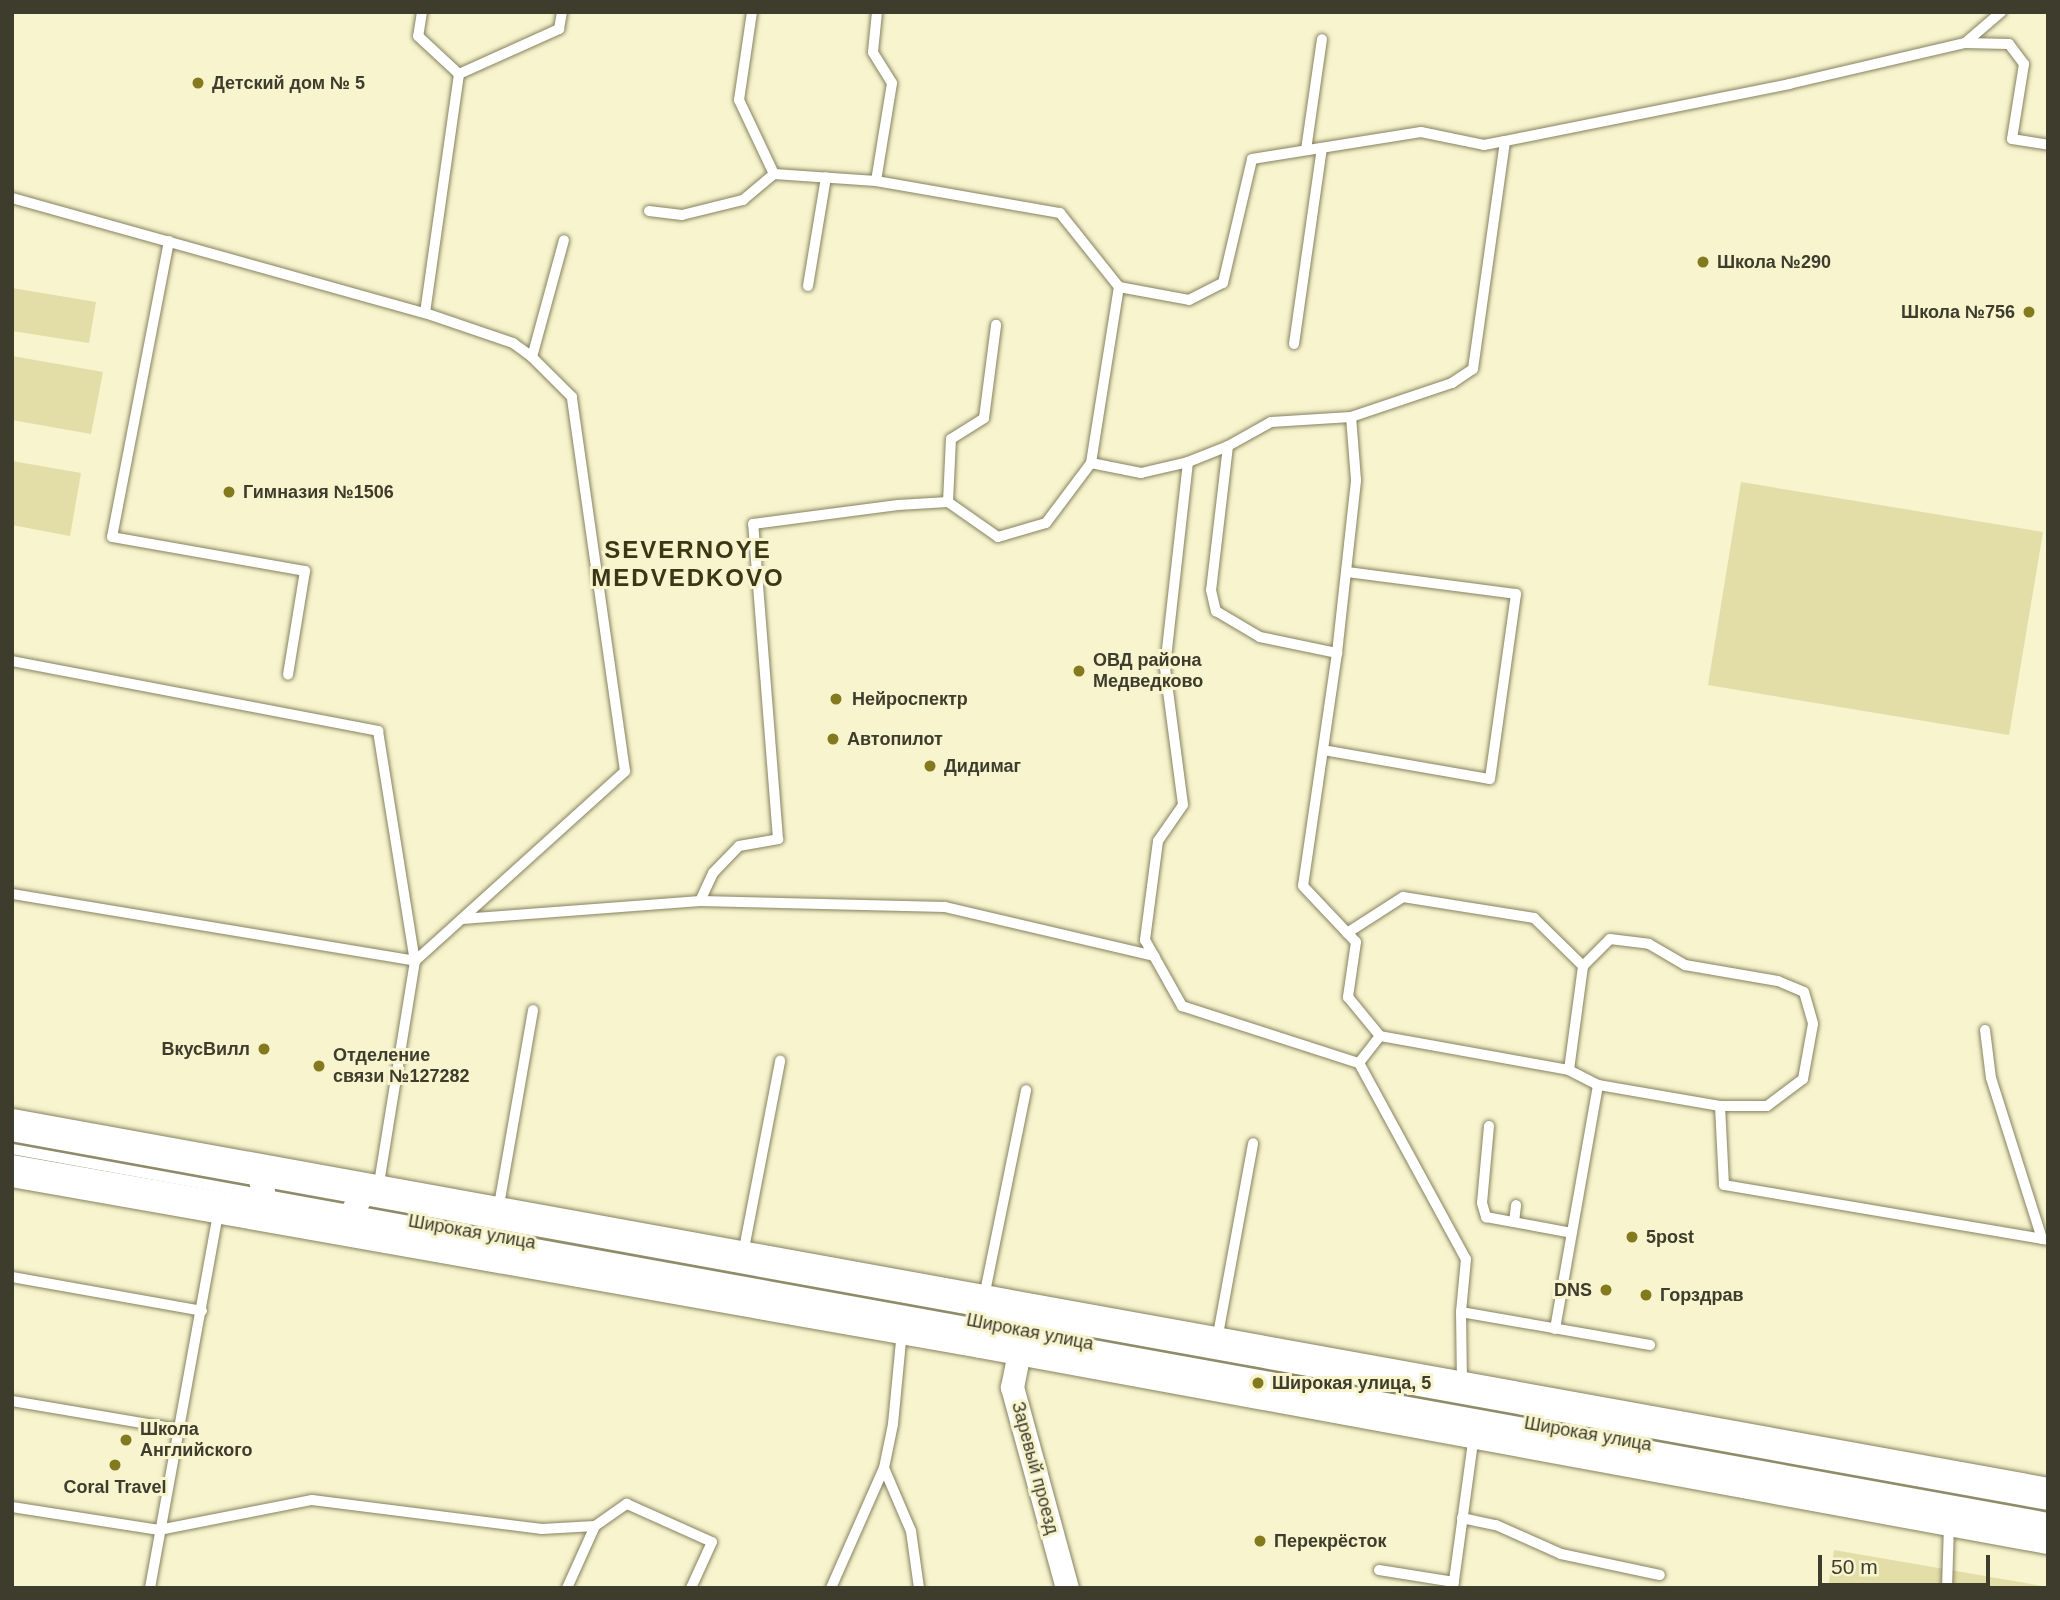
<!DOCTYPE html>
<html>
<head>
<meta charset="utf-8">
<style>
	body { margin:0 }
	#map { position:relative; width:2060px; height:1600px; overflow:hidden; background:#f7f4ce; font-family:Helvetica,sans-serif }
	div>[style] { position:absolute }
	.green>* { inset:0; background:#e3dda8 }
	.roads { filter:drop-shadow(0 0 2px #86825f) drop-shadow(0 0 2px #86825f) }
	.lane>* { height:10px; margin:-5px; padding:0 5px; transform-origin:5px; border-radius:5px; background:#fff }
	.street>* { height:23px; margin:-11.5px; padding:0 11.5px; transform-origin:11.5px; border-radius:11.5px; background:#fff }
	.secondary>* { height:32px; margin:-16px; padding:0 16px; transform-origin:16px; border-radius:16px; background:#fff }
	.dots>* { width:19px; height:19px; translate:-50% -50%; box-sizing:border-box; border:4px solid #f7f4ce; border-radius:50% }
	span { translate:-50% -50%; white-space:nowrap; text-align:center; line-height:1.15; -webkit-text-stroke:6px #f7f4ce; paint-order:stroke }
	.poi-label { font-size:18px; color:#3d3c2d; font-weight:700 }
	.left { translate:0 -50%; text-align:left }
	.right { translate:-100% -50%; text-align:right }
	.street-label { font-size:18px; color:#3d3c2d }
	.district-label { font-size:24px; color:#3a3616; font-weight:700; letter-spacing:2px }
	.frame { position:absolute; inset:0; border:14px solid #3d3c2d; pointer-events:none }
	.scale { position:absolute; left:1818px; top:1555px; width:172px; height:32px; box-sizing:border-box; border:4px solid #3d3c2d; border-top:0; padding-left:9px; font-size:21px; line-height:24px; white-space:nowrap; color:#3d3c2d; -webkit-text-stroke:5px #f7f4ce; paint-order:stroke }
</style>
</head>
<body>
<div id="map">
	<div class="green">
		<i style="clip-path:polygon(12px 288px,96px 302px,89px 343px,12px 331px)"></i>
		<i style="clip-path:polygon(12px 356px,103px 372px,91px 434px,12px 420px)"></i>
		<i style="clip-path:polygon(12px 461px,81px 473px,70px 536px,12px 525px)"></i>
		<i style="clip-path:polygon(1741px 482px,2043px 532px,2009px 735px,1708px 685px)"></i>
		<i style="clip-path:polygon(1834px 1550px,2048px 1587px,2048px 1588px,1828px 1588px)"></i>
	</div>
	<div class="roads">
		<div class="lane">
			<i style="left:422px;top:12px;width:24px;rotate:99deg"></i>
			<i style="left:418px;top:36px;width:56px;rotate:42.8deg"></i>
			<i style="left:459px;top:74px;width:241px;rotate:98.1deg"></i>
			<i style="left:1965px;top:43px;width:44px;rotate:1.3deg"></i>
			<i style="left:2009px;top:44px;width:25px;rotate:53deg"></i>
			<i style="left:2024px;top:64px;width:76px;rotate:99.1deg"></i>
			<i style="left:2012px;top:139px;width:36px;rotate:9deg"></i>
			<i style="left:459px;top:74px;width:110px;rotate:-24.2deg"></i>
			<i style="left:559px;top:29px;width:17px;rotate:-80deg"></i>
			<i style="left:1306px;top:150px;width:112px;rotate:-81.8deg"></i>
			<i style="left:774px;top:174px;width:102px;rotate:3.9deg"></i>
			<i style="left:876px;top:181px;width:99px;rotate:-80.7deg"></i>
			<i style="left:892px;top:83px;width:36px;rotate:-122deg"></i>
			<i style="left:873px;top:52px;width:40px;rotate:-84.3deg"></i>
			<i style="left:876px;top:181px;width:187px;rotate:9.9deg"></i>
			<i style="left:1060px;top:213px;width:95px;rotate:51.4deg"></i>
			<i style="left:12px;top:198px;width:429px;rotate:15.6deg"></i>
			<i style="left:425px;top:313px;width:93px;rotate:18.8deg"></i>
			<i style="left:513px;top:343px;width:24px;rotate:36deg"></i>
			<i style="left:649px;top:211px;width:33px;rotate:7deg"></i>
			<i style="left:682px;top:215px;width:63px;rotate:-13.8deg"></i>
			<i style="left:743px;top:200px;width:40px;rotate:-40deg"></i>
			<i style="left:774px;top:174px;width:82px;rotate:-115.3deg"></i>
			<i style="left:739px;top:100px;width:89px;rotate:-81.6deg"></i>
			<i style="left:169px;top:241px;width:301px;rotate:100.9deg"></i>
			<i style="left:112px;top:537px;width:196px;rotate:10deg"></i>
			<i style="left:305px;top:571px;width:105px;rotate:99.3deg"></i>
			<i style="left:808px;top:286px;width:110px;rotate:-80.6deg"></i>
			<i style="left:1294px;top:344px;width:198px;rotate:-81.9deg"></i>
			<i style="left:1228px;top:446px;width:145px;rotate:96.7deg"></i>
			<i style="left:1211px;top:590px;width:22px;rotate:77deg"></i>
			<i style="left:1216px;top:611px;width:51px;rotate:30.6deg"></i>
			<i style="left:1260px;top:637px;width:79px;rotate:11.7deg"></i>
			<i style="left:1337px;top:653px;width:174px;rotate:-83.7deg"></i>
			<i style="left:1356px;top:480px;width:63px;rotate:-94.5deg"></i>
			<i style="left:1188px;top:462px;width:43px;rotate:-21.8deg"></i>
			<i style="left:1228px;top:446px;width:49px;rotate:-29.2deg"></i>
			<i style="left:1271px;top:422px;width:80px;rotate:-3.6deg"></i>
			<i style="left:1351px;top:417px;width:107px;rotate:-18.6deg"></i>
			<i style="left:1452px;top:383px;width:25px;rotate:-34deg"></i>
			<i style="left:1473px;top:369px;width:230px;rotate:-82deg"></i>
			<i style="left:1091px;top:463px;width:51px;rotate:11.3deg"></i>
			<i style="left:1141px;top:473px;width:48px;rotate:-13.2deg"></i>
			<i style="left:1188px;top:462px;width:207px;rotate:96.4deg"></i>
			<i style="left:1165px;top:668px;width:138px;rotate:82.5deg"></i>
			<i style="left:1183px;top:805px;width:44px;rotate:124.8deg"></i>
			<i style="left:1158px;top:841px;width:100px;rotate:97.5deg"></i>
			<i style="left:1145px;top:940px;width:76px;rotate:60.7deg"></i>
			<i style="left:1182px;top:1006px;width:186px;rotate:17.9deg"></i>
			<i style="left:1359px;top:1063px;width:223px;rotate:61.4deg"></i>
			<i style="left:1466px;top:1259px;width:53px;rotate:95.4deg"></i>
			<i style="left:1461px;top:1312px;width:74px;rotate:89.2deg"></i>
			<i style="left:948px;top:502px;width:63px;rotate:-87.3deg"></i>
			<i style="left:951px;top:439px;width:39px;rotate:-32deg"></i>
			<i style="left:984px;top:418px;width:94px;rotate:-82.6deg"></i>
			<i style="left:1337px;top:653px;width:235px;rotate:98.3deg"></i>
			<i style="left:1303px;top:886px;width:77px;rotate:46.6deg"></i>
			<i style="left:1356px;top:942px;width:56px;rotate:98.3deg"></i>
			<i style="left:1348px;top:997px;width:50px;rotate:50.6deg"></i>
			<i style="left:1380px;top:1036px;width:34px;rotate:128deg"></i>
			<i style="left:12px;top:661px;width:373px;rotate:10.8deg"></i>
			<i style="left:378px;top:731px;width:233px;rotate:80.9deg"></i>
			<i style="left:415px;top:961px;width:232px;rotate:99.2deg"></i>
			<i style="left:1323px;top:750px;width:169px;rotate:9.9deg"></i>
			<i style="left:1490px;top:779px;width:187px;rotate:-82deg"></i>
			<i style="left:1516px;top:594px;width:171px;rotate:-172.6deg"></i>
			<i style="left:12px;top:894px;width:409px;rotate:9.4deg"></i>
			<i style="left:415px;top:961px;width:283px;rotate:-42.1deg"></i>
			<i style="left:625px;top:771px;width:378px;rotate:-98.1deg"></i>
			<i style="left:572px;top:397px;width:57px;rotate:-135deg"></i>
			<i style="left:532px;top:357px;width:121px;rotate:-74.7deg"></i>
			<i style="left:700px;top:901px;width:245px;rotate:1.4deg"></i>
			<i style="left:945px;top:907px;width:215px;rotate:13.2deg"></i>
			<i style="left:462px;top:919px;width:239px;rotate:-4.3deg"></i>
			<i style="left:700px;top:901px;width:31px;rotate:-65deg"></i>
			<i style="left:713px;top:873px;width:37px;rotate:-46deg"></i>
			<i style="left:739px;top:846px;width:40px;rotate:-10deg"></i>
			<i style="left:778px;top:839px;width:316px;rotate:-94.5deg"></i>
			<i style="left:753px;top:524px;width:146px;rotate:-7.5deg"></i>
			<i style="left:898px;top:505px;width:50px;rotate:-3.4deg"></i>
			<i style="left:948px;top:502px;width:61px;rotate:35deg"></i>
			<i style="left:998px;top:537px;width:50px;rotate:-16.3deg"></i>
			<i style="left:1046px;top:523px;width:75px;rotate:-53.1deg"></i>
			<i style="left:1091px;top:463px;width:178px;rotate:-81deg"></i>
			<i style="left:1119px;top:287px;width:71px;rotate:10.5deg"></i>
			<i style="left:1189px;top:300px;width:38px;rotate:-27deg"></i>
			<i style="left:1223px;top:283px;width:127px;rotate:-76.8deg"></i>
			<i style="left:1252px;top:159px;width:171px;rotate:-9.1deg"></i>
			<i style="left:1421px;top:132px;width:64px;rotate:11.7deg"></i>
			<i style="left:1484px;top:145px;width:21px;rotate:-11deg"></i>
			<i style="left:1505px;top:141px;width:290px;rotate:-11.3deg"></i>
			<i style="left:1789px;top:84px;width:181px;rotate:-13.1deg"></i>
			<i style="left:1965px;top:43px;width:48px;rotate:-40.7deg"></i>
			<i style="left:1347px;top:933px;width:67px;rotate:-32.7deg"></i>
			<i style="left:1403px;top:897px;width:133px;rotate:9.1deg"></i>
			<i style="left:1534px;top:918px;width:69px;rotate:44.4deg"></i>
			<i style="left:1610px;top:939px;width:39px;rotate:7deg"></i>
			<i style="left:1649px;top:944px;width:42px;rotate:30.3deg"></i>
			<i style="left:1685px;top:965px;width:94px;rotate:9.8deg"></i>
			<i style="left:1778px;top:981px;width:28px;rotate:23deg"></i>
			<i style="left:1804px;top:992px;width:33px;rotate:74deg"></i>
			<i style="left:1813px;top:1024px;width:56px;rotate:100.3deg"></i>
			<i style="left:1803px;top:1079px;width:45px;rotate:143.1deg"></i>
			<i style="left:1767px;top:1106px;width:47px;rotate:180deg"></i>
			<i style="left:1720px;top:1106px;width:124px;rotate:-170.2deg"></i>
			<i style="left:1598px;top:1085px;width:33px;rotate:-153deg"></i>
			<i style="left:1569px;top:1070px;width:105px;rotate:-82.3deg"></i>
			<i style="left:1583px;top:966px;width:38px;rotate:-45deg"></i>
			<i style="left:1985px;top:1030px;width:48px;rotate:82.9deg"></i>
			<i style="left:1991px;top:1078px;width:169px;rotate:72.4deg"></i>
			<i style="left:1380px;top:1036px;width:192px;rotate:10.2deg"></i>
			<i style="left:1720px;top:1106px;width:79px;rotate:87.1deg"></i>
			<i style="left:1724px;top:1185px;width:329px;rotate:9.6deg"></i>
			<i style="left:1489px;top:1126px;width:77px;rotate:95.2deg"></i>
			<i style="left:1482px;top:1203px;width:15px;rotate:74deg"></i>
			<i style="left:1486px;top:1217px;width:87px;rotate:10.5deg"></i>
			<i style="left:12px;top:1149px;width:2069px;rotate:10.27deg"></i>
			<i style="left:498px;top:1211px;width:204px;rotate:-80.1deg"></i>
			<i style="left:1514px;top:1222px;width:17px;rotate:-83deg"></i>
			<i style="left:743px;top:1254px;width:197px;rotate:-79.1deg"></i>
			<i style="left:12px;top:1277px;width:193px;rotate:10.1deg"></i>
			<i style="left:984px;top:1297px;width:211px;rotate:-78.5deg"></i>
			<i style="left:1461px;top:1312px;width:192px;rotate:9.9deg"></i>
			<i style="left:1555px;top:1329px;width:248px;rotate:-80deg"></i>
			<i style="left:1217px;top:1340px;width:200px;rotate:-79.6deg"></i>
			<i style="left:12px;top:1401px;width:168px;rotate:9.6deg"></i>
			<i style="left:884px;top:1468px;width:69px;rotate:66.8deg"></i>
			<i style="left:911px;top:1531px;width:58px;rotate:82deg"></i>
			<i style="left:12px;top:1507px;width:149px;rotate:8.9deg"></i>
			<i style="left:159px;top:1530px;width:156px;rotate:-11.1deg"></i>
			<i style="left:312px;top:1500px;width:232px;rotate:7.2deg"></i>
			<i style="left:542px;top:1529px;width:53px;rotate:-3.2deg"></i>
			<i style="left:595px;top:1526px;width:39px;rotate:-35deg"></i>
			<i style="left:627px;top:1504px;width:93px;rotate:24.1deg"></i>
			<i style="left:712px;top:1542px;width:51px;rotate:114.5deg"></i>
			<i style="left:1462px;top:1518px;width:35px;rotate:12deg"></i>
			<i style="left:1496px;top:1525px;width:71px;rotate:24deg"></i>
			<i style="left:1561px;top:1554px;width:101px;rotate:12deg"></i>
			<i style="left:1379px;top:1570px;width:76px;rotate:9.1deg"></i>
			<i style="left:150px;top:1588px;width:382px;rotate:-79.7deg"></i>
			<i style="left:567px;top:1588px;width:68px;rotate:-65.7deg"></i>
			<i style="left:831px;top:1588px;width:131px;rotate:-66.2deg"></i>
			<i style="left:884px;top:1468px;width:45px;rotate:-78.4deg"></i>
			<i style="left:893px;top:1424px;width:93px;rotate:-84.5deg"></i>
			<i style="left:1453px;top:1588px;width:155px;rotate:-82.2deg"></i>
			<i style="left:1947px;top:1588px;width:64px;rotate:-88.2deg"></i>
		</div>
		<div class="street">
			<i style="left:237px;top:1210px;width:17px;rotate:-10deg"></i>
			<i style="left:254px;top:1207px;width:17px;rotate:-57deg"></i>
			<i style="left:263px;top:1193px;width:17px;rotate:-103deg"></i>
			<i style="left:259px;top:1176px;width:17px;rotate:-147deg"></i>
			<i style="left:371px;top:1234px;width:17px;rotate:-152deg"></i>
			<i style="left:356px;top:1226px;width:17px;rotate:-100deg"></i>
			<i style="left:353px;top:1209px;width:17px;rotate:-57deg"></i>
			<i style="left:362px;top:1195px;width:16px;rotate:-14deg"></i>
			<i style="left:1028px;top:1307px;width:82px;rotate:101.3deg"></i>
			<i style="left:1012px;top:1387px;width:208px;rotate:74.7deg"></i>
		</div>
		<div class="secondary">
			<i style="left:12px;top:1125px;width:2069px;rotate:10.27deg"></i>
			<i style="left:12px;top:1171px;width:984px;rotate:10.01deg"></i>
			<i style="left:981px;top:1342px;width:1085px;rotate:10.41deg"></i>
		</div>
	</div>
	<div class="dots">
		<i style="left:198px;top:83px;background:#83791e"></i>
		<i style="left:1703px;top:262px;background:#83791e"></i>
		<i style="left:2029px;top:312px;background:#83791e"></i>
		<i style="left:229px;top:492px;background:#83791e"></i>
		<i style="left:1079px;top:671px;background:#83791e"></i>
		<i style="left:836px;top:699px;background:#83791e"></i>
		<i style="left:833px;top:739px;background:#83791e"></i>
		<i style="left:930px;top:766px;background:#83791e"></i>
		<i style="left:264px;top:1049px;background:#83791e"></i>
		<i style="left:319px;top:1066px;background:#83791e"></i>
		<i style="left:1632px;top:1237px;background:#83791e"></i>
		<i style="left:1606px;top:1290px;background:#83791e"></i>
		<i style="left:1646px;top:1295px;background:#83791e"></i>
		<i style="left:1258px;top:1383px;background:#83791e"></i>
		<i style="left:126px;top:1440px;background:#83791e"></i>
		<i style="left:115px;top:1465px;background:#83791e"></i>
		<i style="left:1260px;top:1541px;background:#83791e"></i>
	</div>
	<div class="poi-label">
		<span class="left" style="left:212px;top:83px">Детский дом № 5</span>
		<span class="left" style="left:1717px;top:262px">Школа №290</span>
		<span class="right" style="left:2015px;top:312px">Школа №756</span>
		<span class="left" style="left:243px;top:492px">Гимназия №1506</span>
		<span class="left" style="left:1093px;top:671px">ОВД района<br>Медведково</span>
		<span class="left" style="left:852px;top:699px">Нейроcпектр</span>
		<span class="left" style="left:847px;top:739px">Автопилот</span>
		<span class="left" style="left:944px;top:766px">Дидимаг</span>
		<span class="right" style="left:250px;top:1049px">ВкусВилл</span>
		<span class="left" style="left:333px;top:1066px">Отделение<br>связи №127282</span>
		<span class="left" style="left:1646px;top:1237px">5post</span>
		<span class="right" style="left:1592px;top:1290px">DNS</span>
		<span class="left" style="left:1660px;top:1295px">Горздрав</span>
		<span class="left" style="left:1272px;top:1383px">Широкая улица, 5</span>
		<span class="left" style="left:140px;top:1440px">Школа<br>Английского</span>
		<span style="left:115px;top:1487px">Coral Travel</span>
		<span class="left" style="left:1274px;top:1541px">Перекрёсток</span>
	</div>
	<div class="street-label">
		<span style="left:472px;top:1232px;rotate:10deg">Широкая улица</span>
		<span style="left:1030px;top:1332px;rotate:11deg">Широкая улица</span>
		<span style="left:1588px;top:1434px;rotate:10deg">Широкая улица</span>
		<span style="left:1035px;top:1468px;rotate:75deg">Заревый проезд</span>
	</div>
	<div class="district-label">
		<span style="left:688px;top:564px">SEVERNOYE<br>MEDVEDKOVO</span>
	</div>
	<div class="frame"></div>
	<div class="scale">50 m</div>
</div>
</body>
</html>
